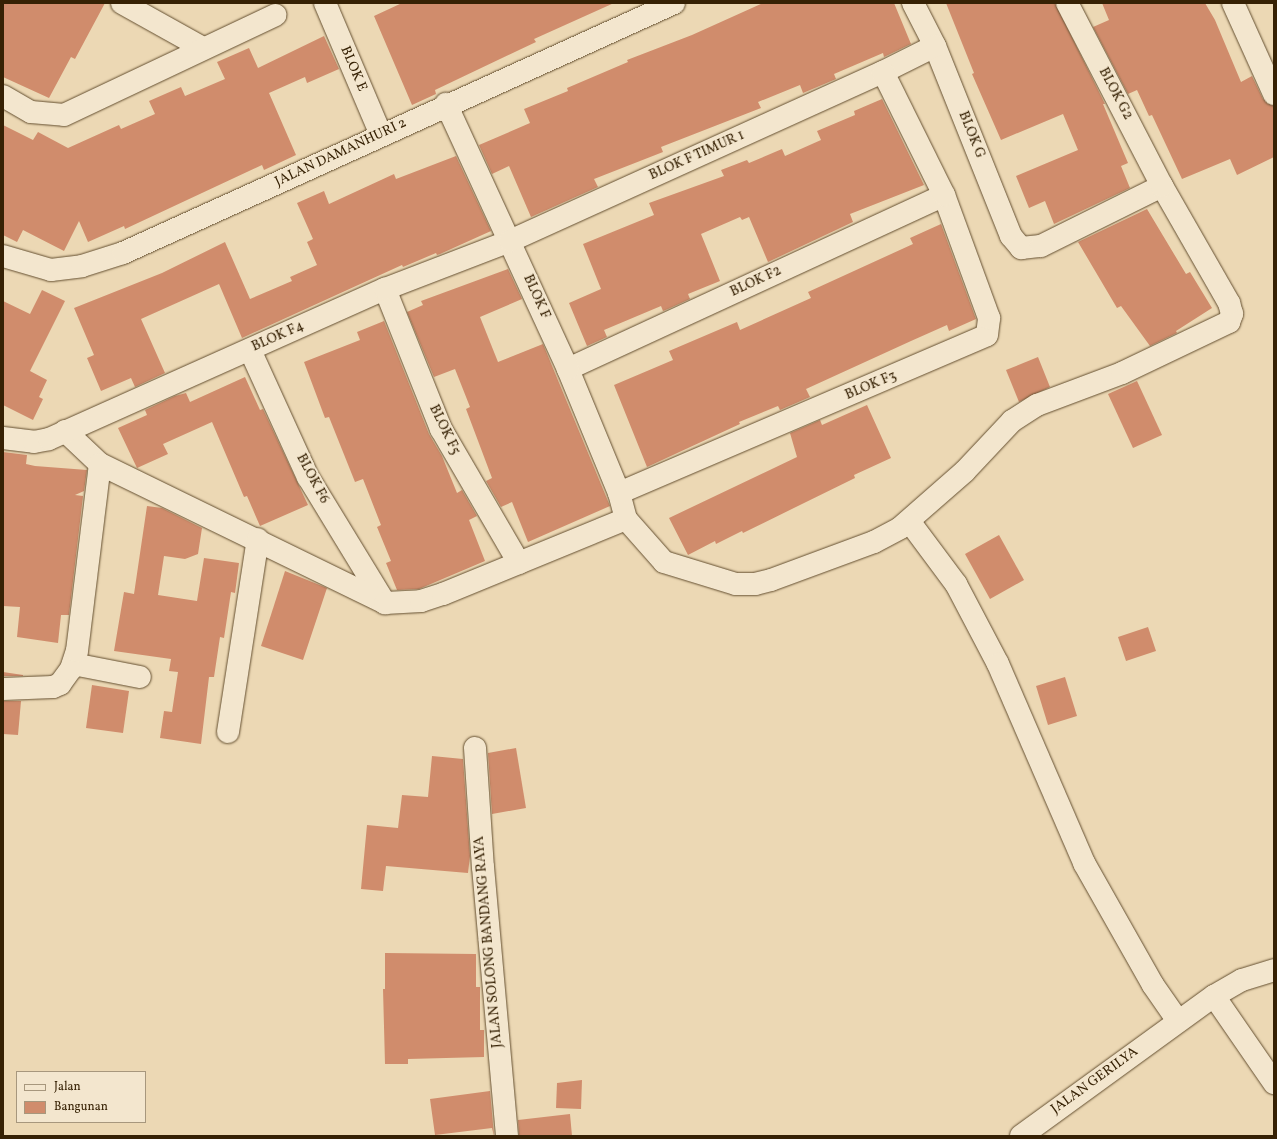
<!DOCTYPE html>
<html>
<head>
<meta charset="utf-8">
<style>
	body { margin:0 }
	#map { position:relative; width:1277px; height:1139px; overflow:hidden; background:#ecd8b4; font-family:Vollkorn,serif }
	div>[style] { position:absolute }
	.building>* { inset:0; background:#d08c6c }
	.roads { filter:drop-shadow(0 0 1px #644f30) drop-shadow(0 0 1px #644f30) }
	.street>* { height:22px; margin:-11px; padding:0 11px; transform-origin:11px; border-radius:11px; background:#f3e6ce }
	span { translate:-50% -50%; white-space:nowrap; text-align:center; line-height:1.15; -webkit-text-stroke:4px #f3e6ce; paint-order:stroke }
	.street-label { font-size:14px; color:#362104 }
	.frame { position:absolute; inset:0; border:4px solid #362104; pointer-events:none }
	.legend { position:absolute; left:16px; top:1071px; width:130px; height:52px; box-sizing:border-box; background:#f3e6ce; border:1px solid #a7977d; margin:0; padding:5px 7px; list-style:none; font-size:12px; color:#362104 }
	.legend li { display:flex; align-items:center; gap:8px; height:20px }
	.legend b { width:20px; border:1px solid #a7977d }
</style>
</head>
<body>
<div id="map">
	<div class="building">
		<i style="clip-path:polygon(3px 3px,105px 3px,75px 59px,71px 57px,49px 98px,3px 77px)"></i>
		<i style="clip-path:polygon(402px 3px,614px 3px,534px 39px,536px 42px,435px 90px,436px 94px,412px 105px,374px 16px)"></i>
		<i style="clip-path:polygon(763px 3px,894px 3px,911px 44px,884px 57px,883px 53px,834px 74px,836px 79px,803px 93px,800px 85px,758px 102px,761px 108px,661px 147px,663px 152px,594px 179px,598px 187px,531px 217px,509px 166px,492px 174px,479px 145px,530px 123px,524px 109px,568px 91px,567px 88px,628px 62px,627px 60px,692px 35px)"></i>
		<i style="clip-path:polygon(946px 3px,1055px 3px,1105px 104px,1103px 104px,1128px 163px,1121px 166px,1130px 188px,1054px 224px,1045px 201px,1029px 208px,1016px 176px,1078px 150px,1063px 114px,1001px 140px,972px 74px,974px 73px)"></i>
		<i style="clip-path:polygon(1102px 3px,1205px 3px,1215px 20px,1241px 82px,1252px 76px,1263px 99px,1274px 106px,1274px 157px,1237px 175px,1230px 159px,1182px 179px,1152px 115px,1149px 116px,1137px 90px,1128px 94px,1093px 27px,1109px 20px)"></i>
		<i style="clip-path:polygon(324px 36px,339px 69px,307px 83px,305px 77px,269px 93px,296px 155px,264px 170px,262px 165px,125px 229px,124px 226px,88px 242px,79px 221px,64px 251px,23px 230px,17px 242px,3px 235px,3px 125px,33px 140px,38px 132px,68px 148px,119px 125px,121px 129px,155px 114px,149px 101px,181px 87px,185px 96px,225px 79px,217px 62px,249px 48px,258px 68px)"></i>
		<i style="clip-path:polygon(882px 99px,924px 185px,850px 214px,853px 222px,768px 262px,749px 217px,742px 220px,740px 217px,701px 234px,720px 281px,688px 294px,690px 299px,668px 309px,663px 311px,661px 306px,604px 330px,607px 337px,587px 346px,569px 303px,601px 289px,583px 244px,654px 215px,649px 203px,724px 176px,721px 170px,747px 160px,749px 163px,782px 149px,785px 156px,821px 140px,817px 131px,855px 115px,854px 111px)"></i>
		<i style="clip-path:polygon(456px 156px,491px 231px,440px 254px,437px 255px,436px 253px,403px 267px,402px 265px,242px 338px,219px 284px,141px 319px,165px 373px,135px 387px,131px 378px,101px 391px,87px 358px,94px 355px,74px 308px,162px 273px,225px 242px,250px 299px,292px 281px,290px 277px,317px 265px,307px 242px,313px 239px,297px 203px,324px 191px,329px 204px,394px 174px,396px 179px)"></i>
		<i style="clip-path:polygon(1147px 209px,1186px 274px,1190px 272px,1212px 308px,1176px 331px,1177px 333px,1150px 346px,1121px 306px,1117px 308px,1078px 242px)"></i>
		<i style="clip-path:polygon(941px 224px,976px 319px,949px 331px,947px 325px,911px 341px,806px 389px,810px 397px,780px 410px,778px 406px,739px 422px,740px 424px,647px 467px,614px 385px,673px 360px,669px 351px,737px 322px,740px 330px,811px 298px,808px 292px,913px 244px,910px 238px)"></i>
		<i style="clip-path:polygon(508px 269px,522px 299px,480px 317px,498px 362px,543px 344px,610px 506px,528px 542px,512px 502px,501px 507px,486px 481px,492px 478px,466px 409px,470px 407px,455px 369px,434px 377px,407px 312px,423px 305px,421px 301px)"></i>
		<i style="clip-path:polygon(42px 290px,65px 301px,30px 371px,47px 380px,39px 397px,43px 399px,33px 420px,3px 405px,3px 301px,30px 314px)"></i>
		<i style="clip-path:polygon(384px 321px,429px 434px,442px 456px,457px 493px,462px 490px,477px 516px,469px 520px,485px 561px,419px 589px,397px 590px,386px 563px,391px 561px,377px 527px,381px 525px,363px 479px,355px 482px,329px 417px,325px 418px,304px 362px,360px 340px,357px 332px)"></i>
		<i style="clip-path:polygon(1038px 357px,1050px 387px,1019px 402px,1006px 370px)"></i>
		<i style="clip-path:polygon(245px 377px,260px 410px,263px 409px,308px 505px,260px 526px,247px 496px,244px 497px,212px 422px,163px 444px,168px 454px,137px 468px,118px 428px,147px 415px,145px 410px,175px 396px,186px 393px,190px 402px)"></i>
		<i style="clip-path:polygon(1137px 381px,1162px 435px,1133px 448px,1108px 394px)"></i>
		<i style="clip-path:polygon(867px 405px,891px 458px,854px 475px,855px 478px,743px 533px,742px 531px,716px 544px,715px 541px,688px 555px,669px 518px,797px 457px,790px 433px,820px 420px,822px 425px)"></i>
		<i style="clip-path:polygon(3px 452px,27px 455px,26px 464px,35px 466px,87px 470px,84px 491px,75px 495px,83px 496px,69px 615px,61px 615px,58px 643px,17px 637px,20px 607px,3px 606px)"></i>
		<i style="clip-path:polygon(147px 506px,162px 508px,202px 528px,198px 554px,185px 559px,164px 556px,158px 595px,197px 601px,204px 558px,239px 563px,235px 593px,231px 592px,224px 638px,220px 637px,214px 677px,209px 677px,201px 744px,160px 738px,164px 711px,172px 712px,178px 672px,169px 671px,171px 659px,114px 651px,124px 592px,134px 594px)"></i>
		<i style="clip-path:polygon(999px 535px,1024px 580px,990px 599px,965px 554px)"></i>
		<i style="clip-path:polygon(285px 571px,327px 588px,303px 660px,261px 646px)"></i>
		<i style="clip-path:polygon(1148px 627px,1156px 651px,1126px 661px,1118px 637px)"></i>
		<i style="clip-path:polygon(3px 672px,23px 675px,23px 676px,3px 676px)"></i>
		<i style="clip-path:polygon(1065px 677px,1077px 716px,1048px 725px,1036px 686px)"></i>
		<i style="clip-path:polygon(92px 685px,129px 691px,123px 733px,86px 728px)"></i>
		<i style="clip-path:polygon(3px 701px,21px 701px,18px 735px,3px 734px)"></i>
		<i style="clip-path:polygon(516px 748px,526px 808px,492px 814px,488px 753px)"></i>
		<i style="clip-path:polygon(432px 756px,463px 759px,470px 856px,468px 873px,386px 866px,383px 891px,361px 889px,367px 825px,398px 828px,402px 795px,428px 797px)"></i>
		<i style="clip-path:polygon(385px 953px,476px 954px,476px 987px,480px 987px,480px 1030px,484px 1030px,484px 1057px,408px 1059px,408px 1064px,385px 1064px,383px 989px,385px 989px)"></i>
		<i style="clip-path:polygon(582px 1080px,581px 1109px,556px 1108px,557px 1083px)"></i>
		<i style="clip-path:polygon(490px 1091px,494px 1136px,492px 1128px,435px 1135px,430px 1099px)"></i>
		<i style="clip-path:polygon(570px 1114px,572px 1136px,519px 1136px,518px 1120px)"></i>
	</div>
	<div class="roads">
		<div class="street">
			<i style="left:122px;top:3px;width:93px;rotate:29.1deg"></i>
			<i style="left:325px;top:3px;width:143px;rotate:67deg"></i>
			<i style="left:913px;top:3px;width:48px;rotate:62.9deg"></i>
			<i style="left:935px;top:46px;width:205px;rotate:68.2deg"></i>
			<i style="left:1011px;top:236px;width:16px;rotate:50deg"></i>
			<i style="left:1021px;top:248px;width:20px;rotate:-6deg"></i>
			<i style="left:1041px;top:246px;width:135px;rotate:-26.4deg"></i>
			<i style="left:1233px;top:3px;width:100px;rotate:65.7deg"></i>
			<i style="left:3px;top:96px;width:32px;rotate:30deg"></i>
			<i style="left:31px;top:112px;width:33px;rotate:5deg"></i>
			<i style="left:64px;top:115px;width:234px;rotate:-25.3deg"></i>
			<i style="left:3px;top:256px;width:50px;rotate:16.3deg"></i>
			<i style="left:51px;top:270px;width:31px;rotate:-7deg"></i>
			<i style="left:82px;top:266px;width:43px;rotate:-17.6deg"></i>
			<i style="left:123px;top:253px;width:605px;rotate:-24.4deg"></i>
			<i style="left:385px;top:289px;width:151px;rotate:68.2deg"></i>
			<i style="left:441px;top:429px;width:155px;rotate:59.8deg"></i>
			<i style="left:250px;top:350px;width:140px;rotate:65.5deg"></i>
			<i style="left:308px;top:477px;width:148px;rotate:58.6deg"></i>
			<i style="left:568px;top:369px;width:414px;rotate:-24.8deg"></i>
			<i style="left:65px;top:431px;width:48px;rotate:43.3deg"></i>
			<i style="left:100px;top:464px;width:317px;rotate:26deg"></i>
			<i style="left:385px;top:603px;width:36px;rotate:-3deg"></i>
			<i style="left:421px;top:601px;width:23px;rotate:-18deg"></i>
			<i style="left:443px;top:594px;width:198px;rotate:-22.3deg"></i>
			<i style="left:626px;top:519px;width:27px;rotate:-105deg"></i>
			<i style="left:619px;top:493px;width:134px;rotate:-112.4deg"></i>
			<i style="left:568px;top:369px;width:292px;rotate:-114.7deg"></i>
			<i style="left:3px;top:438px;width:31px;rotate:7deg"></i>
			<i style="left:34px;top:442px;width:15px;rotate:-11deg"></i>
			<i style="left:49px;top:439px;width:368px;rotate:-24.1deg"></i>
			<i style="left:385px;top:289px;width:134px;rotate:-21deg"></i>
			<i style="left:510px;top:241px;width:409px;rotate:-24.4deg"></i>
			<i style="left:883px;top:72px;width:58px;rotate:-26.6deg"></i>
			<i style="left:619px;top:493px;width:400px;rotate:-23.2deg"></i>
			<i style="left:987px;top:335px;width:17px;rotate:-83deg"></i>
			<i style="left:989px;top:318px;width:131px;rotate:-110.1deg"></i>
			<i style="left:944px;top:195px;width:137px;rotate:-116.4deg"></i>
			<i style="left:626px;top:519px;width:57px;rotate:48.5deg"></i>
			<i style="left:664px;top:562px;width:75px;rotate:17deg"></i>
			<i style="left:736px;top:584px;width:19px"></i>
			<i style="left:755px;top:584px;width:16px;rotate:-14deg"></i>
			<i style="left:771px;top:580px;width:110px;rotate:-20.3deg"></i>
			<i style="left:874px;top:542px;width:30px;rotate:-28deg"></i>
			<i style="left:900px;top:528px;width:86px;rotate:-41.2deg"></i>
			<i style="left:965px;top:471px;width:69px;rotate:-46.8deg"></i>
			<i style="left:1012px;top:421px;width:30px;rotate:-33deg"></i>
			<i style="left:1037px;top:405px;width:91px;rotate:-20.6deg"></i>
			<i style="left:1122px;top:373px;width:119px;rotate:-25.5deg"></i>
			<i style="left:1229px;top:322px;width:9px;rotate:-69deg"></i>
			<i style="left:1232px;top:314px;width:11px;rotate:-105deg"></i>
			<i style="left:1229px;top:303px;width:135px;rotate:-119.8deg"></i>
			<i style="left:1162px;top:186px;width:206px;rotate:-117.4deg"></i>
			<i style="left:909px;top:521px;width:79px;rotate:53.3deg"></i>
			<i style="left:956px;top:584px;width:90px;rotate:62.3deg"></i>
			<i style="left:998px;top:664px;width:217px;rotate:66.6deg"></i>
			<i style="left:1084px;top:863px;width:140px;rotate:60.5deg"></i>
			<i style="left:1153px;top:985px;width:44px;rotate:55.2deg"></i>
			<i style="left:73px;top:664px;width:68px;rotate:11deg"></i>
			<i style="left:3px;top:689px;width:50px;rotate:-2.3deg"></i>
			<i style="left:53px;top:687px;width:8px;rotate:-23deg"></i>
			<i style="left:60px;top:684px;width:19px;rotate:-54deg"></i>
			<i style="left:71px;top:669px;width:19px;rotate:-72deg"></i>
			<i style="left:77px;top:651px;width:188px;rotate:-83deg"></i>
			<i style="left:228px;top:732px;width:195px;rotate:-81.2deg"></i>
			<i style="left:475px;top:748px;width:119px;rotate:86.2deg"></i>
			<i style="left:483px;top:867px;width:270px;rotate:84.9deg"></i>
			<i style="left:1214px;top:996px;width:106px;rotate:55.4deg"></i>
			<i style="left:1021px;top:1136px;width:238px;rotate:-36deg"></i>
			<i style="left:1214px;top:996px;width:32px;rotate:-30deg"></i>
			<i style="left:1242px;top:980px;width:34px;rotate:-17deg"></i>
		</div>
	</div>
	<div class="street-label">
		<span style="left:353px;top:69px;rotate:67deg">BLOK E</span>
		<span style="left:1115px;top:94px;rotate:62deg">BLOK G2</span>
		<span style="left:971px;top:135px;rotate:68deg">BLOK G</span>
		<span style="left:341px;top:153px;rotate:-25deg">JALAN DAMANHURI 2</span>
		<span style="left:697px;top:156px;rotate:-24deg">BLOK F TIMUR 1</span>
		<span style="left:756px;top:282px;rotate:-25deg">BLOK F2</span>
		<span style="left:536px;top:297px;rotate:66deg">BLOK F</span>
		<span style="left:278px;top:337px;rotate:-24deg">BLOK F4</span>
		<span style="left:871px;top:386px;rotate:-23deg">BLOK F3</span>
		<span style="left:444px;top:430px;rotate:64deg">BLOK F5</span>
		<span style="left:312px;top:479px;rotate:62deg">BLOK F6</span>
		<span style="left:489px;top:942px;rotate:-95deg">JALAN SOLONG BANDANG RAYA</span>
		<span style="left:1095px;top:1081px;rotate:-36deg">JALAN GERILYA</span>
	</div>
	<div class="frame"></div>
	<ul class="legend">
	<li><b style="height:5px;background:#f3e6ce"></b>Jalan</li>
	<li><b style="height:11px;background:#d08c6c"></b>Bangunan</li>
	</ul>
</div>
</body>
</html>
